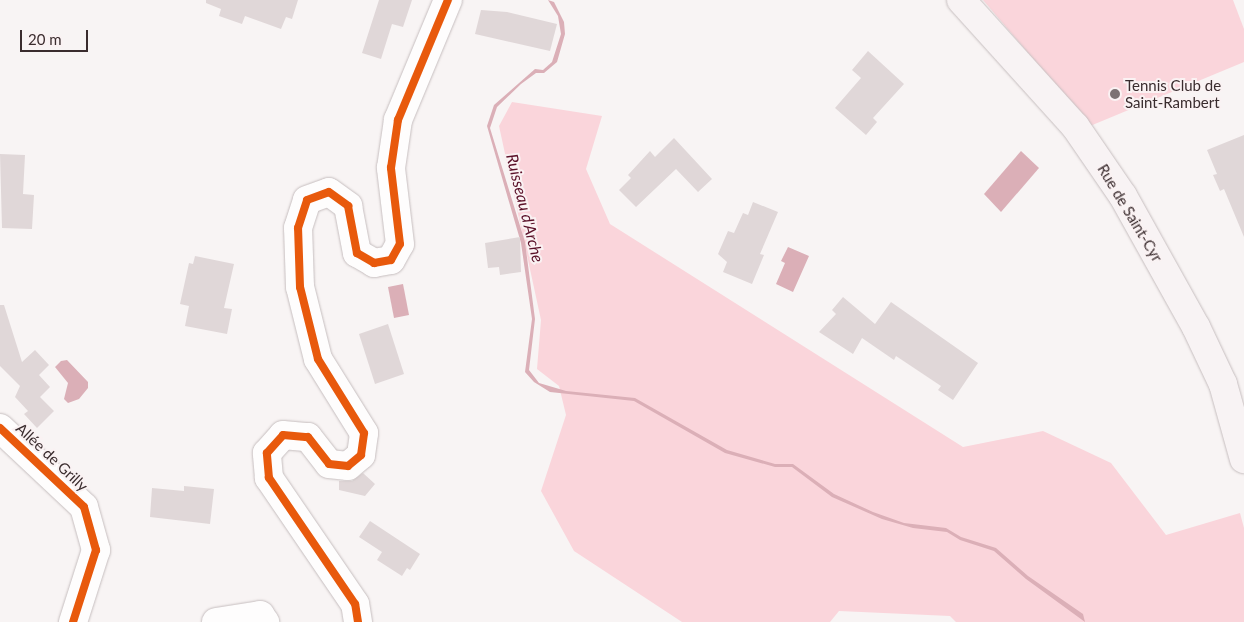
<!DOCTYPE html>
<html>
<head>
<meta charset="utf-8">
<style>
	body { margin:0 }
	#map { position:relative; width:1244px; height:622px; overflow:hidden; background:#f8f4f4; font-family:Lato,sans-serif }
	div>[style] { position:absolute }
	.green>* { inset:0; background:#fad5db }
	.water>* { inset:0; background:#dbafb7 }
	.building>* { inset:0; background:#e0d7d8 }
	.roads { filter:drop-shadow(0 0 1px #c6bebf) drop-shadow(0 0 1px #c6bebf) }
	.minor>* { height:28px; margin:-14px; padding:0 14px; transform-origin:14px; border-radius:14px; background:#fefdfd }
	.major>* { height:28px; margin:-14px; padding:0 14px; transform-origin:14px; border-radius:14px; background:#f8f3f4 }
	.cycleway>* { height:8px; margin:-4px; padding:0 4px; transform-origin:4px; border-radius:4px; background:#e8590c }
	.dots>* { width:14px; height:14px; translate:-50% -50%; box-sizing:border-box; border:2px solid #faf2f3; border-radius:50% }
	span { translate:-50% -50%; white-space:nowrap; text-align:center; line-height:1.15; -webkit-text-stroke:4px #faf2f3; paint-order:stroke }
	.poi-label { font-size:15px; color:#3a2c2e }
	.left { translate:0 -50%; text-align:left }
	.street-label { font-size:15px; color:#3a2c2e }
	.water-label { font-size:16px; color:#5a1028; font-style:italic }
	.scale { position:absolute; left:20px; top:30px; width:68px; height:22px; box-sizing:border-box; border:2px solid #3a2c2e; border-top:0; padding-left:6px; font-size:15px; line-height:18px; white-space:nowrap; color:#3a2c2e; -webkit-text-stroke:4px #faf2f3; paint-order:stroke }
</style>
</head>
<body>
<div id="map">
	<div class="green">
		<i style="clip-path:polygon(983px 0,1233px 0,1244px 29px,1244px 62px,1090px 126px)"></i>
		<i style="clip-path:polygon(512px 102px,602px 116px,586px 169px,610px 224px,963px 447px,1043px 431px,1111px 463px,1166px 535px,1240px 513px,1244px 528px,1244px 622px,956px 622px,950px 616px,839px 611px,830px 622px,682px 622px,574px 551px,541px 491px,566px 415px,559px 386px,537px 369px,541px 320px,499px 126px)"></i>
	</div>
	<div class="water">
		<i style="clip-path:polygon(548px 0,554px 2px,564px 22px,565px 34px,557px 62px,544px 73px,536px 73px,521px 84px,497px 107px,490px 128px,525px 242px,535px 319px,529px 370px,539px 383px,566px 391px,635px 398px,727px 450px,775px 464px,793px 464px,834px 494px,873px 512px,904px 523px,946px 528px,961px 537px,996px 548px,1028px 576px,1083px 614px,1085px 622px,1026px 579px,994px 551px,960px 540px,947px 532px,913px 528px,882px 519px,832px 497px,792px 467px,775px 467px,725px 453px,634px 401px,550px 392px,534px 382px,525px 372px,532px 319px,521px 243px,487px 126px,494px 105px,535px 69px,543px 70px,552px 62px,561px 34px,558px 16px)"></i>
		<i style="clip-path:polygon(1021px 151px,1039px 168px,1001px 212px,984px 194px)"></i>
		<i style="clip-path:polygon(788px 247px,809px 256px,793px 292px,776px 284px,785px 263px,781px 261px)"></i>
		<i style="clip-path:polygon(403px 284px,409px 315px,394px 318px,388px 287px)"></i>
		<i style="clip-path:polygon(67px 360px,88px 382px,88px 388px,79px 399px,68px 403px,64px 399px,68px 383px,55px 367px,61px 361px)"></i>
	</div>
	<div class="building">
		<i style="clip-path:polygon(206px 0,298px 0,292px 19px,286px 17px,281px 29px,245px 16px,242px 24px,219px 16px,221px 9px,206px 3px)"></i>
		<i style="clip-path:polygon(379px 0,412px 0,403px 27px,392px 24px,381px 59px,362px 53px)"></i>
		<i style="clip-path:polygon(481px 10px,507px 12px,557px 24px,550px 51px,475px 34px)"></i>
		<i style="clip-path:polygon(868px 51px,904px 84px,873px 118px,877px 122px,866px 135px,835px 108px,861px 78px,852px 70px)"></i>
		<i style="clip-path:polygon(1244px 135px,1244px 237px,1224px 189px,1220px 191px,1213px 175px,1217px 174px,1207px 150px)"></i>
		<i style="clip-path:polygon(674px 138px,712px 179px,698px 192px,676px 169px,636px 207px,619px 190px,631px 178px,628px 175px,650px 151px,655px 157px)"></i>
		<i style="clip-path:polygon(0 154px,25px 155px,23px 194px,34px 195px,32px 229px,2px 228px)"></i>
		<i style="clip-path:polygon(753px 202px,778px 212px,760px 254px,764px 255px,752px 284px,723px 272px,727px 262px,718px 254px,728px 231px,734px 233px,743px 213px,748px 215px)"></i>
		<i style="clip-path:polygon(520px 237px,521px 272px,500px 275px,499px 267px,488px 268px,485px 243px)"></i>
		<i style="clip-path:polygon(195px 256px,234px 264px,224px 308px,232px 309px,227px 334px,185px 326px,189px 306px,180px 304px,189px 263px,193px 264px)"></i>
		<i style="clip-path:polygon(843px 297px,875px 324px,891px 302px,978px 363px,953px 400px,938px 390px,941px 386px,896px 356px,894px 360px,862px 338px,853px 354px,819px 332px,836px 314px,832px 310px)"></i>
		<i style="clip-path:polygon(0 305px,4px 305px,22px 362px,35px 350px,49px 365px,39px 375px,50px 387px,40px 397px,54px 411px,37px 428px,24px 414px,28px 411px,15px 397px,20px 386px,0 366px)"></i>
		<i style="clip-path:polygon(388px 324px,404px 374px,375px 384px,359px 334px)"></i>
		<i style="clip-path:polygon(363px 473px,375px 484px,365px 496px,339px 490px,339px 481px,352px 481px)"></i>
		<i style="clip-path:polygon(184px 486px,214px 489px,210px 524px,150px 517px,152px 488px,184px 491px)"></i>
		<i style="clip-path:polygon(370px 521px,420px 554px,410px 570px,407px 568px,402px 576px,377px 560px,382px 552px,359px 537px)"></i>
	</div>
	<div class="roads">
		<div class="minor">
			<i style="left:0;top:428px;width:115px;rotate:43.2deg"></i>
			<i style="left:84px;top:507px;width:45px;rotate:74.4deg"></i>
			<i style="left:96px;top:550px;width:76px;rotate:107.7deg"></i>
			<i style="left:216px;top:622px;width:45px;rotate:-9deg"></i>
			<i style="left:260px;top:615px;width:9px;rotate:54deg"></i>
			<i style="left:358px;top:622px;width:18px;rotate:-99deg"></i>
			<i style="left:355px;top:604px;width:153px;rotate:-124.3deg"></i>
			<i style="left:269px;top:478px;width:25px;rotate:-95deg"></i>
			<i style="left:267px;top:453px;width:24px;rotate:-48deg"></i>
			<i style="left:283px;top:435px;width:25px;rotate:5deg"></i>
			<i style="left:308px;top:437px;width:34px;rotate:52deg"></i>
			<i style="left:329px;top:464px;width:19px;rotate:6deg"></i>
			<i style="left:348px;top:466px;width:17px;rotate:-40deg"></i>
			<i style="left:361px;top:455px;width:22px;rotate:-82deg"></i>
			<i style="left:364px;top:433px;width:87px;rotate:-121.9deg"></i>
			<i style="left:318px;top:359px;width:74px;rotate:-104deg"></i>
			<i style="left:300px;top:287px;width:59px;rotate:-91.9deg"></i>
			<i style="left:298px;top:228px;width:29px;rotate:-72deg"></i>
			<i style="left:307px;top:200px;width:23px;rotate:-20deg"></i>
			<i style="left:329px;top:192px;width:24px;rotate:36deg"></i>
			<i style="left:348px;top:206px;width:48px;rotate:79.2deg"></i>
			<i style="left:357px;top:253px;width:20px;rotate:30deg"></i>
			<i style="left:374px;top:263px;width:17px;rotate:-10deg"></i>
			<i style="left:391px;top:260px;width:18px;rotate:-61deg"></i>
			<i style="left:400px;top:244px;width:77px;rotate:-96.8deg"></i>
			<i style="left:391px;top:168px;width:49px;rotate:-81.7deg"></i>
			<i style="left:398px;top:120px;width:130px;rotate:-67.4deg"></i>
		</div>
		<div class="major">
			<i style="left:961px;top:0;width:170px;rotate:47.9deg"></i>
			<i style="left:1075px;top:126px;width:85px;rotate:55.6deg"></i>
			<i style="left:1123px;top:196px;width:150px;rotate:60.9deg"></i>
			<i style="left:1196px;top:327px;width:63px;rotate:64.7deg"></i>
			<i style="left:1223px;top:384px;width:78px;rotate:74.4deg"></i>
		</div>
	</div>
	<div class="cycleway">
		<i style="left:0;top:428px;width:115px;rotate:43.2deg"></i>
		<i style="left:84px;top:507px;width:45px;rotate:74.4deg"></i>
		<i style="left:96px;top:550px;width:76px;rotate:107.7deg"></i>
		<i style="left:358px;top:622px;width:18px;rotate:-99deg"></i>
		<i style="left:355px;top:604px;width:153px;rotate:-124.3deg"></i>
		<i style="left:269px;top:478px;width:25px;rotate:-95deg"></i>
		<i style="left:267px;top:453px;width:24px;rotate:-48deg"></i>
		<i style="left:283px;top:435px;width:25px;rotate:5deg"></i>
		<i style="left:308px;top:437px;width:34px;rotate:52deg"></i>
		<i style="left:329px;top:464px;width:19px;rotate:6deg"></i>
		<i style="left:348px;top:466px;width:17px;rotate:-40deg"></i>
		<i style="left:361px;top:455px;width:22px;rotate:-82deg"></i>
		<i style="left:364px;top:433px;width:87px;rotate:-121.9deg"></i>
		<i style="left:318px;top:359px;width:74px;rotate:-104deg"></i>
		<i style="left:300px;top:287px;width:59px;rotate:-91.9deg"></i>
		<i style="left:298px;top:228px;width:29px;rotate:-72deg"></i>
		<i style="left:307px;top:200px;width:23px;rotate:-20deg"></i>
		<i style="left:329px;top:192px;width:24px;rotate:36deg"></i>
		<i style="left:348px;top:206px;width:48px;rotate:79.2deg"></i>
		<i style="left:357px;top:253px;width:20px;rotate:30deg"></i>
		<i style="left:374px;top:263px;width:17px;rotate:-10deg"></i>
		<i style="left:391px;top:260px;width:18px;rotate:-61deg"></i>
		<i style="left:400px;top:244px;width:77px;rotate:-96.8deg"></i>
		<i style="left:391px;top:168px;width:49px;rotate:-81.7deg"></i>
		<i style="left:398px;top:120px;width:130px;rotate:-67.4deg"></i>
	</div>
	<div class="dots">
		<i style="left:1115px;top:94px;background:#7c7273"></i>
	</div>
	<div class="poi-label">
		<span class="left" style="left:1125px;top:94px">Tennis Club de<br>Saint-Rambert</span>
	</div>
	<div class="street-label">
		<span style="left:1130px;top:213px;rotate:59deg">Rue de Saint-Cyr</span>
		<span style="left:52px;top:457px;rotate:43deg">Allée de Grilly</span>
	</div>
	<div class="water-label">
		<span style="left:525px;top:208px;rotate:76deg">Ruisseau d'Arche</span>
	</div>
	<div class="scale">20 m</div>
</div>
</body>
</html>
